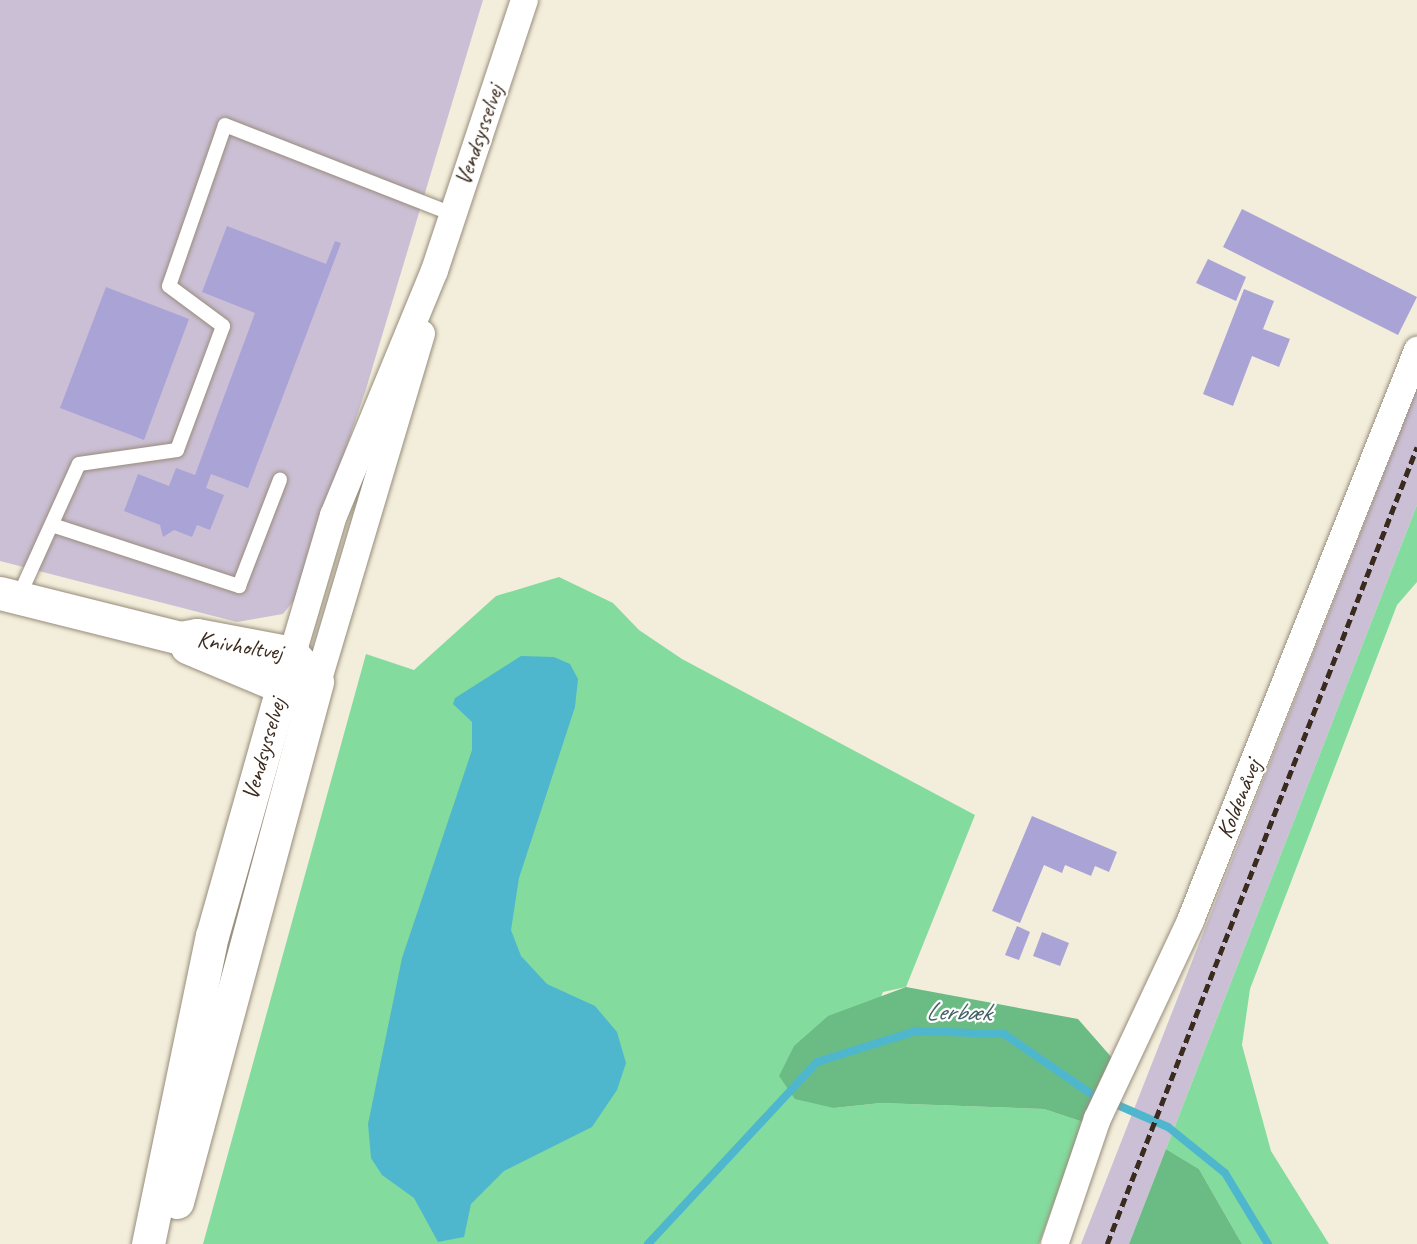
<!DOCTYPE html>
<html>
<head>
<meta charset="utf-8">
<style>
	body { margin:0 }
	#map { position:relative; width:1417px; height:1244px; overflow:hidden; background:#f3eedb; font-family:Caveat,sans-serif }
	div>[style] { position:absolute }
	.industrial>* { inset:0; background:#cbbfd5 }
	.green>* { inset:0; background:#84db9e }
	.forest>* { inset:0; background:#6bbb85 }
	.water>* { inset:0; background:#4fb7cd }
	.stream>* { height:8px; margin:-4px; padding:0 4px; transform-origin:4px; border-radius:4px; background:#4fb7cd }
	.building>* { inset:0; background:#aaa3d5 }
	.roads { filter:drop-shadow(0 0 2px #978c7c) drop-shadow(0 0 2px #978c7c) }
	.service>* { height:14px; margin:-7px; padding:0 7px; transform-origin:7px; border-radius:7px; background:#fff }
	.minor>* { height:27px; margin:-13.5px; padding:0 13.5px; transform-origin:13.5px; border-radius:13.5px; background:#fff }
	.tertiary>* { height:33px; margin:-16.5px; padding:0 16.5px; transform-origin:16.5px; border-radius:16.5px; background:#fff }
	.rail>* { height:4.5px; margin-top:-2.25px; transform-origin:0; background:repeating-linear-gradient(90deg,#3b2a1e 0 9px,transparent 0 13.5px) }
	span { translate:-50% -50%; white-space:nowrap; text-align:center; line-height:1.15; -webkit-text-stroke:4.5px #fff; paint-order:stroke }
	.street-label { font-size:24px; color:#3b2a1e }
	.water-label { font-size:26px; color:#436264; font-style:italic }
</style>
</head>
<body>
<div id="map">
	<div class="industrial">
		<i style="clip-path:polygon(0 0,483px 0,366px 389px,295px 599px,283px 614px,237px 622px,0 561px)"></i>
		<i style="clip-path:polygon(1417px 389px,1417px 505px,1166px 1149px,1129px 1244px,1081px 1244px)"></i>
	</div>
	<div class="green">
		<i style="clip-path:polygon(1417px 505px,1417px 582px,1397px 605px,1250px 989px,1242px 1045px,1271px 1151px,1329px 1244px,1242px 1244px,1199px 1169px,1166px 1149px)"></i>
		<i style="clip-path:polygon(559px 577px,613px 603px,639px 630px,682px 659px,975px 815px,906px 987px,883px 992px,834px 1108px,881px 1103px,1044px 1109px,1083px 1122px,1039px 1244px,203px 1244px,366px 654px,414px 670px,496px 596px)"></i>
	</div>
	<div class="forest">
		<i style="clip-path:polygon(906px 987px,1078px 1019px,1113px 1059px,1083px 1122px,1044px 1109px,881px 1103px,834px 1108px,795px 1099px,779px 1076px,794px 1046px,828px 1016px)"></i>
		<i style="clip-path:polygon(1166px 1149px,1199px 1169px,1242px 1244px,1129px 1244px)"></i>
	</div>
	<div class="water">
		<i style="clip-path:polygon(521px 656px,554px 657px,570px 664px,578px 679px,575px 707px,519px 878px,511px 930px,521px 956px,547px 984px,595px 1006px,617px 1032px,626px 1063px,617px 1090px,592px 1127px,504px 1171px,471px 1204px,464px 1237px,438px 1242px,414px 1198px,382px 1175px,371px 1158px,368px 1124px,402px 958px,472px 750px,472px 722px,453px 704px,455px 698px)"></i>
	</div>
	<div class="stream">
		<i style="left:648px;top:1244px;width:248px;rotate:-47.1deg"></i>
		<i style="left:817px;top:1062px;width:104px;rotate:-17.4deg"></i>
		<i style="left:916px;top:1031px;width:88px;rotate:2deg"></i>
		<i style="left:1004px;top:1034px;width:104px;rotate:34.5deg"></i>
		<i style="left:1090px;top:1093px;width:85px;rotate:23.6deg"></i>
		<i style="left:1168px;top:1127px;width:73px;rotate:38.9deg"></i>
		<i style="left:1225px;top:1173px;width:83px;rotate:58.8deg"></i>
	</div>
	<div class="building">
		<i style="clip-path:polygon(1242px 209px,1417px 297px,1398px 335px,1223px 247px)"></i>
		<i style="clip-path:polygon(227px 226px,326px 264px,335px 241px,341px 243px,248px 488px,211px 474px,206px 488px,224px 495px,210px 530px,197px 525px,192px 537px,174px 530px,163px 537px,160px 525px,124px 511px,138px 474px,169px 486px,176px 468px,195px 475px,255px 313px,202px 292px)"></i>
		<i style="clip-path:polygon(1208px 259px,1246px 277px,1236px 301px,1196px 283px)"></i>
		<i style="clip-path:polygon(106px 287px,189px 319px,144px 440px,60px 408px)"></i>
		<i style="clip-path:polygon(1244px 289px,1274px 301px,1263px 329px,1290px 339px,1279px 367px,1252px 356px,1233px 406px,1203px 394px)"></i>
		<i style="clip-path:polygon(1032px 816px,1117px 852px,1109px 872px,1095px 866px,1091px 876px,1065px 865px,1062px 873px,1044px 865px,1020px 923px,992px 911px)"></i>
		<i style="clip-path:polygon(1017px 926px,1030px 932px,1019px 960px,1005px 955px)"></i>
		<i style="clip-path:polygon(1042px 932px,1069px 943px,1060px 966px,1033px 956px)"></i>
	</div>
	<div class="roads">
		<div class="service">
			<i style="left:52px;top:525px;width:197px;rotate:18.1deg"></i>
			<i style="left:239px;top:586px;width:114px;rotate:-68.9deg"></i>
			<i style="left:19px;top:596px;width:145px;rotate:-65.6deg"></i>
			<i style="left:79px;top:464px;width:99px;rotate:-8.1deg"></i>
			<i style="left:177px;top:450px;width:132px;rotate:-69.6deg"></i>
			<i style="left:223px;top:326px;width:67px;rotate:-143.5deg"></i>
			<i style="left:169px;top:286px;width:170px;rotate:-70.8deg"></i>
			<i style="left:225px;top:125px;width:244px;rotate:21.4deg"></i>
		</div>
		<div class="minor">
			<i style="left:292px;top:653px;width:144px;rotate:-73.5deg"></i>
			<i style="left:333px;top:515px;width:265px;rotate:-67.6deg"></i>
			<i style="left:434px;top:270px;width:285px;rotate:-71.6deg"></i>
			<i style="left:317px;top:682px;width:364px;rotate:-73.4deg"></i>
			<i style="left:1054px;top:1244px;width:133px;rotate:-71.2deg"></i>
			<i style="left:1097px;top:1118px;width:219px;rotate:-64.8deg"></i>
			<i style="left:1190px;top:920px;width:614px;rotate:-68.29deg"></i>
		</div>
		<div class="tertiary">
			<i style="left:0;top:593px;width:186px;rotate:14deg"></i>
			<i style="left:180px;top:638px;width:17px;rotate:-10deg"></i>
			<i style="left:197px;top:635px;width:97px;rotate:10.7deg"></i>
			<i style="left:292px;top:653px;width:21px;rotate:49deg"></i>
			<i style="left:187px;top:647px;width:103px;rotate:22.8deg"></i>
			<i style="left:282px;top:687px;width:21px;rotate:-8deg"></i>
			<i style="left:177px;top:1202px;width:539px;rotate:-74.93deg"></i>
			<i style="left:148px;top:1244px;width:315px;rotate:-78.3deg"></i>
			<i style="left:212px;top:936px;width:294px;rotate:-74.2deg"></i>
		</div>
	</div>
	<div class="rail">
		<i style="left:1107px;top:1244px;width:855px;rotate:-68.75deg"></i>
	</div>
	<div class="street-label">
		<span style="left:479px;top:135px;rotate:-71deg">Vendsysselvej</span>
		<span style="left:240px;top:646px;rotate:9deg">Knivholtvej</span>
		<span style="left:264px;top:749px;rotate:-74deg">Vendsysselvej</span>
		<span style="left:1239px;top:799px;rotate:-68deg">Koldenåvej</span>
	</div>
	<div class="water-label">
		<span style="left:958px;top:1012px;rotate:1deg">Lerbæk</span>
	</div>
</div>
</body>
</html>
